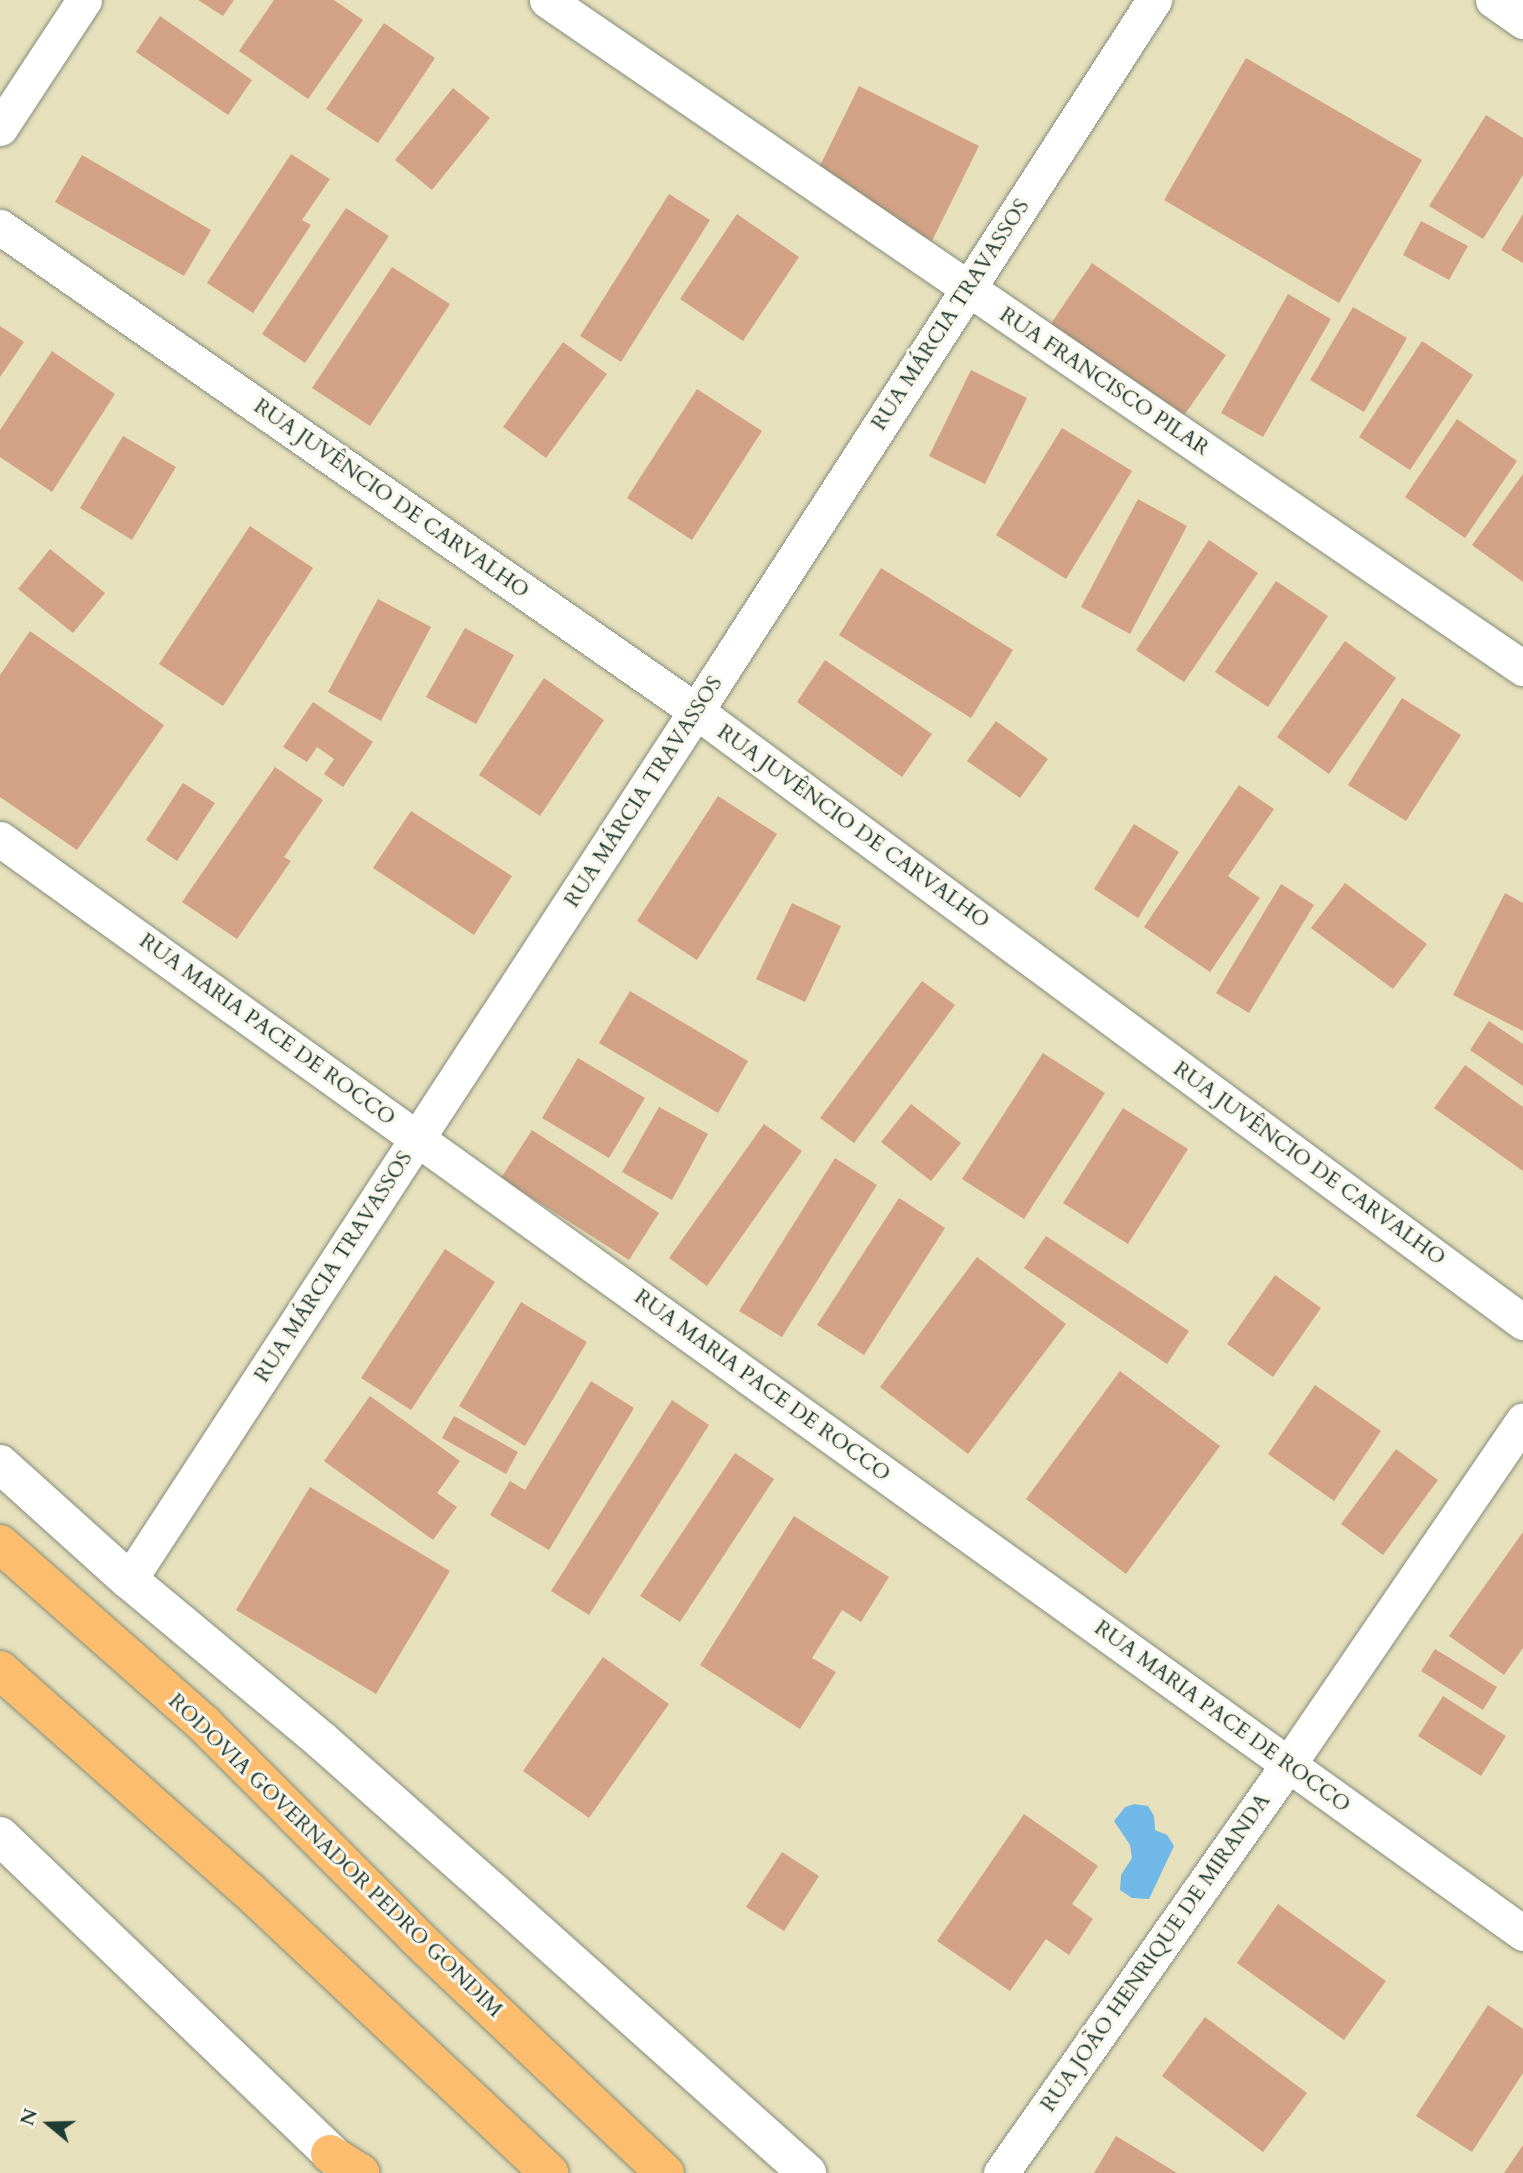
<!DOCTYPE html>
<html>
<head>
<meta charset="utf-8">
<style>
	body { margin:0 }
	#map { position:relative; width:1523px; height:2173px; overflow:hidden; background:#e7e0bd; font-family:Cardo,serif }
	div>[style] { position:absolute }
	.water>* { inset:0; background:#70b8e8 }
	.building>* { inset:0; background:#d3a286 }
	.roads { filter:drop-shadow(0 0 2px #838e78) drop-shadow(0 0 2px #838e78) }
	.minor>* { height:35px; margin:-17.5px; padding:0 17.5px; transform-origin:17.5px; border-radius:17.5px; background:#fff }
	.tertiary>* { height:38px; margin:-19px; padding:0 19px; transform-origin:19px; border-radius:19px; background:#fff }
	.trunk>* { height:38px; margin:-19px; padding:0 19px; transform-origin:19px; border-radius:19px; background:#fcbd6e }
	span { translate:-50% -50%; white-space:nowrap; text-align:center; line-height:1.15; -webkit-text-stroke:6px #fbf7ec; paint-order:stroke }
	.street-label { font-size:21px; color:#1f3d34 }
	.north { position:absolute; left:14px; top:2089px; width:70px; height:70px; -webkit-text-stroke:5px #fbf7ec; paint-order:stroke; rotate:289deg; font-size:19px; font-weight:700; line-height:28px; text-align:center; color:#1f3d34 }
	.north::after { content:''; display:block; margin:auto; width:24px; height:32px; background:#1f3d34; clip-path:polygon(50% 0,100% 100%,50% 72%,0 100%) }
</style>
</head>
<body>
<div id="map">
	<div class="water">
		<i style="clip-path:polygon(1134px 1804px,1148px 1806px,1154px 1816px,1155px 1830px,1167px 1835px,1174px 1846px,1149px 1899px,1132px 1898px,1120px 1890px,1121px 1875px,1132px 1858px,1130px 1845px,1114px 1821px,1125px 1807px)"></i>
	</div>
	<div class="building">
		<i style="clip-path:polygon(198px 0,234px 0,223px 16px)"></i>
		<i style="clip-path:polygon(274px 0,334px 0,363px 20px,308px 99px,239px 51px)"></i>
		<i style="clip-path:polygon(160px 16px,252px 80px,228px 115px,136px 52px)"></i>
		<i style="clip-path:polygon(384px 23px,435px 58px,378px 143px,326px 109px)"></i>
		<i style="clip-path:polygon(1246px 58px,1422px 160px,1339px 303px,1164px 200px)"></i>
		<i style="clip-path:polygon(859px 86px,979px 146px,932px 241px,812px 182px)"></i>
		<i style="clip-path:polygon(453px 88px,490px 118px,432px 190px,395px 160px)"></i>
		<i style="clip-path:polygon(1486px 115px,1523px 138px,1523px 175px,1483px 239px,1429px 206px)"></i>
		<i style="clip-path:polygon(291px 154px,330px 179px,302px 220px,311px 225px,253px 313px,207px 283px)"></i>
		<i style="clip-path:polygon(82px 155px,211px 230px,184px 276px,55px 202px)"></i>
		<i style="clip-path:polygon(669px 194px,710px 220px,621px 362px,580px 336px)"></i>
		<i style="clip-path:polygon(346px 208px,389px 236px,305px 363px,262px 334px)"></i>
		<i style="clip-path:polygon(737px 214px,799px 257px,743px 341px,680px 299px)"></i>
		<i style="clip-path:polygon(1523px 214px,1523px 263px,1501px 250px)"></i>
		<i style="clip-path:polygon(1421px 221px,1468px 246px,1449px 280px,1403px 255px)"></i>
		<i style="clip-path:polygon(1092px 263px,1226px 355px,1183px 417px,1050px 325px)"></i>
		<i style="clip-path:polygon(392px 267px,450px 304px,370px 426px,312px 388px)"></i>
		<i style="clip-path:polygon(1288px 294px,1331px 319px,1263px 437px,1221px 413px)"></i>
		<i style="clip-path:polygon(1353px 307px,1407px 338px,1364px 412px,1310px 380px)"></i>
		<i style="clip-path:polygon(0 326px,24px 342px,0 377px)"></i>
		<i style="clip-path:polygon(1422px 341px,1473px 375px,1410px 470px,1359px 437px)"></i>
		<i style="clip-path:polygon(563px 342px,607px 374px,546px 458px,503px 427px)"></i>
		<i style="clip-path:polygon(52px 351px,115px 394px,52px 492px,0 457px,0 430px)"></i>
		<i style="clip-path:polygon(971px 370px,1027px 398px,985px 484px,929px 456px)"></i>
		<i style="clip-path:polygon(697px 389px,762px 431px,692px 540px,627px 498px)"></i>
		<i style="clip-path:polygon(1457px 419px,1517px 461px,1465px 538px,1405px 497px)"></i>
		<i style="clip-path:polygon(1062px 428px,1132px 471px,1066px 579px,996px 535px)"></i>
		<i style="clip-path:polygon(123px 436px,176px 467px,132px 540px,80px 508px)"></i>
		<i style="clip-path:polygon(1523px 474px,1523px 582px,1472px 545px)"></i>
		<i style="clip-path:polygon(1138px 499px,1187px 526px,1130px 634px,1081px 607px)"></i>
		<i style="clip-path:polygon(250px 526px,313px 568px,223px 706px,159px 664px)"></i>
		<i style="clip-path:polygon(1209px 540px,1258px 573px,1184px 682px,1136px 650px)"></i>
		<i style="clip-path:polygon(50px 549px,105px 593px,73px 633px,18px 589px)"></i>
		<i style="clip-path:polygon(881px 568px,1013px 650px,971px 718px,839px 635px)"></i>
		<i style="clip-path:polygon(1276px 581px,1328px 616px,1268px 707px,1215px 672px)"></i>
		<i style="clip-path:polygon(378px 599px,431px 627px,381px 721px,328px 692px)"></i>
		<i style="clip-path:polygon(465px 628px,514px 655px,476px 724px,426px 697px)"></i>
		<i style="clip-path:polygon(30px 631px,164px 725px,77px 850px,0 797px,0 675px)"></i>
		<i style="clip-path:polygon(1345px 641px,1396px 678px,1329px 774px,1277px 737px)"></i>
		<i style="clip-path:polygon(825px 660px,932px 734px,902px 777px,797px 702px)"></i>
		<i style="clip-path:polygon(544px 678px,604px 720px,540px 816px,479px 775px)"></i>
		<i style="clip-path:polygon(1402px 698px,1461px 735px,1406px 821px,1348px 785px)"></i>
		<i style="clip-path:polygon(313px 702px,373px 742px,343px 787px,324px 774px,334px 759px,317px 747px,307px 762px,283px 747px)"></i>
		<i style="clip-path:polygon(996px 721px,1048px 759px,1020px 798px,967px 761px)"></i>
		<i style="clip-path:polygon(275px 767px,323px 800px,284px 857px,291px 861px,237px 939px,182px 902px)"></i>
		<i style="clip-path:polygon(183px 783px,215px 803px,177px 861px,146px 840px)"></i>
		<i style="clip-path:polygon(1239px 785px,1274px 809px,1228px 876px,1260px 898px,1210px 972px,1144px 927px)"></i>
		<i style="clip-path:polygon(718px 796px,777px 834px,697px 960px,637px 921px)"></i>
		<i style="clip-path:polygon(411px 811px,512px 876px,474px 935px,373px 868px)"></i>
		<i style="clip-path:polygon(1134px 824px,1179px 852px,1138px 918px,1094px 889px)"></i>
		<i style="clip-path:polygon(1345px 883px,1427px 944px,1393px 989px,1311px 928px)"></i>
		<i style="clip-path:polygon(1281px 884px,1314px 905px,1249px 1013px,1216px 993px)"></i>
		<i style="clip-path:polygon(1505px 893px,1523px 903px,1523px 1031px,1453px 995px)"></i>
		<i style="clip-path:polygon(792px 903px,841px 926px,805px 1002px,756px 979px)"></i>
		<i style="clip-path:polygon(922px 981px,955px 1005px,854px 1143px,820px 1118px)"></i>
		<i style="clip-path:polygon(630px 991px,748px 1061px,718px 1113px,599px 1043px)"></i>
		<i style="clip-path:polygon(1489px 1021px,1523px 1044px,1523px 1086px,1470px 1050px)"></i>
		<i style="clip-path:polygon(1043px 1053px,1105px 1093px,1024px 1219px,962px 1179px)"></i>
		<i style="clip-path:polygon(578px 1058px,645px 1098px,609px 1158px,542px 1118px)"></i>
		<i style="clip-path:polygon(1465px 1065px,1523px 1107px,1523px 1171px,1434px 1108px)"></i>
		<i style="clip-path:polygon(911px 1104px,961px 1143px,931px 1181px,881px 1142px)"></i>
		<i style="clip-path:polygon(659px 1107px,708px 1134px,672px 1200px,622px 1172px)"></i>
		<i style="clip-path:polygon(1123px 1108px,1188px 1149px,1128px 1244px,1063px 1203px)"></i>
		<i style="clip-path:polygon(764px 1124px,802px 1151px,707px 1286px,669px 1258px)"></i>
		<i style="clip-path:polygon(532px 1130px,659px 1213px,629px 1260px,501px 1178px)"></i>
		<i style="clip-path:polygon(835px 1158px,877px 1185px,782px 1337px,739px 1311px)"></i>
		<i style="clip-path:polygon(899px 1198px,945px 1228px,864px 1355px,817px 1325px)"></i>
		<i style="clip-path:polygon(1046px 1236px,1189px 1331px,1167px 1364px,1024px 1268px)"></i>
		<i style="clip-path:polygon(445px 1249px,495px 1282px,411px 1410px,361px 1378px)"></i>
		<i style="clip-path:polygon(977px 1257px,1066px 1324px,968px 1454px,880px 1387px)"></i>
		<i style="clip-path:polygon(1275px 1275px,1321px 1308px,1273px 1377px,1227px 1344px)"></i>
		<i style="clip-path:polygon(521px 1302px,587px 1342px,525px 1446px,459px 1406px)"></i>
		<i style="clip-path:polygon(1120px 1371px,1220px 1446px,1126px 1574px,1026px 1499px)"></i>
		<i style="clip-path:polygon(591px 1381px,634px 1408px,549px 1550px,490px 1515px,510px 1481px,525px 1490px)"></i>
		<i style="clip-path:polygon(1315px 1385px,1381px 1431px,1334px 1501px,1268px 1454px)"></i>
		<i style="clip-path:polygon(370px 1396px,460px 1461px,437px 1493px,457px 1507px,433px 1540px,324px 1461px)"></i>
		<i style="clip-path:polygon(672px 1400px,709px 1425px,589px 1615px,551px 1591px)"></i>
		<i style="clip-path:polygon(454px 1416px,518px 1452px,506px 1474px,442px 1438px)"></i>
		<i style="clip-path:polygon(1396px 1449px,1438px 1480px,1383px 1555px,1341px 1524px)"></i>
		<i style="clip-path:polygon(735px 1453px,774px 1479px,680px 1622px,640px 1596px)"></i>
		<i style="clip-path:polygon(310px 1487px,450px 1571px,376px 1694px,236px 1610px)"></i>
		<i style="clip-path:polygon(794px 1516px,889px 1577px,861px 1622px,842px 1610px,812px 1658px,836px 1672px,800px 1729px,700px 1665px)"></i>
		<i style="clip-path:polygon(1523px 1532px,1523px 1648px,1504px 1675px,1449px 1636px)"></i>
		<i style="clip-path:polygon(1435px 1649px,1497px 1687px,1483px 1710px,1421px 1671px)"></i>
		<i style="clip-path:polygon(603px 1657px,669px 1704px,589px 1818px,523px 1771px)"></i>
		<i style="clip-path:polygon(1443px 1696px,1506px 1736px,1481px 1776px,1418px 1736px)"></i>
		<i style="clip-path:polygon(1024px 1814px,1098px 1866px,1072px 1904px,1093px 1919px,1069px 1955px,1046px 1939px,1010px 1991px,937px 1941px)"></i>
		<i style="clip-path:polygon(782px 1852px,819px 1876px,784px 1931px,746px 1907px)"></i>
		<i style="clip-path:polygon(1278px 1904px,1386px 1981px,1344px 2040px,1237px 1963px)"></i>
		<i style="clip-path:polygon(1488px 2005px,1523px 2029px,1523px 2073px,1472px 2152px,1416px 2116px)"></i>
		<i style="clip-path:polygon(1205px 2017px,1307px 2093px,1263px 2152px,1162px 2076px)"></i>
		<i style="clip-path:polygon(1116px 2136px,1177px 2173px,1094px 2173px)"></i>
		<i style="clip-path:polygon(1523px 2145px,1523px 2173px,1504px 2173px)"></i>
	</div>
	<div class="roads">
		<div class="minor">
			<i style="left:547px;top:0;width:1183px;rotate:34.39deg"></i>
			<i style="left:1493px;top:0;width:37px;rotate:35deg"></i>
			<i style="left:0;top:128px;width:153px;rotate:-56.7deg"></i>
			<i style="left:0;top:227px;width:848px;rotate:34.81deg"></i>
			<i style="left:696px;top:711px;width:1028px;rotate:36.46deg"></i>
			<i style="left:0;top:839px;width:1875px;rotate:35.69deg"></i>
			<i style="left:129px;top:1580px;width:1038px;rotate:-56.88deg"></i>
			<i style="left:696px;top:711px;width:846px;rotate:-57.21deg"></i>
			<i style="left:1001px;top:2173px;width:499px;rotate:-54.9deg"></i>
			<i style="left:1288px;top:1765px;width:417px;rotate:-55.7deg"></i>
		</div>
		<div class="tertiary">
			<i style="left:0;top:1464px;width:173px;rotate:42deg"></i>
			<i style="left:129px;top:1580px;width:250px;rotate:39.8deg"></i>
			<i style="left:321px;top:1740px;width:231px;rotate:41.5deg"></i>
			<i style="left:494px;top:1893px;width:420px;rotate:41.8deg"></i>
			<i style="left:0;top:1836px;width:487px;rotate:43.8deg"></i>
		</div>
		<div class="trunk">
			<i style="left:0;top:1544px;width:272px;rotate:41.4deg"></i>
			<i style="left:204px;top:1724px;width:302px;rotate:45.1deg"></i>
			<i style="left:417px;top:1938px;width:342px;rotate:43.5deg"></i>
			<i style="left:0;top:1670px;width:330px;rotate:41.6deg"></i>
			<i style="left:247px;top:1889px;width:415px;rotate:43.2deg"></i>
			<i style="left:330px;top:2154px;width:36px;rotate:32deg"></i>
		</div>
	</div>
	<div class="street-label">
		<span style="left:951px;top:315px;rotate:-57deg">RUA MÁRCIA TRAVASSOS</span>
		<span style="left:1104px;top:382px;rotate:34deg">RUA FRANCISCO PILAR</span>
		<span style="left:391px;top:499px;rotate:35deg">RUA JUVÊNCIO DE CARVALHO</span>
		<span style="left:644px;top:792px;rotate:-57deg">RUA MÁRCIA TRAVASSOS</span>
		<span style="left:853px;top:827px;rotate:36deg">RUA JUVÊNCIO DE CARVALHO</span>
		<span style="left:267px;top:1030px;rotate:36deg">RUA MARIA PACE DE ROCCO</span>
		<span style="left:1309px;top:1164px;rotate:36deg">RUA JUVÊNCIO DE CARVALHO</span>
		<span style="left:334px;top:1267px;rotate:-57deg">RUA MÁRCIA TRAVASSOS</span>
		<span style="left:762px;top:1386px;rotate:36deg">RUA MARIA PACE DE ROCCO</span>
		<span style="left:1222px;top:1717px;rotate:36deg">RUA MARIA PACE DE ROCCO</span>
		<span style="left:335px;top:1856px;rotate:44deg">RODOVIA GOVERNADOR PEDRO GONDIM</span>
		<span style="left:1156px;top:1953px;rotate:-55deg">RUA JOÃO HENRIQUE DE MIRANDA</span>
	</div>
	<div class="north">N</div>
</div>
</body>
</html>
